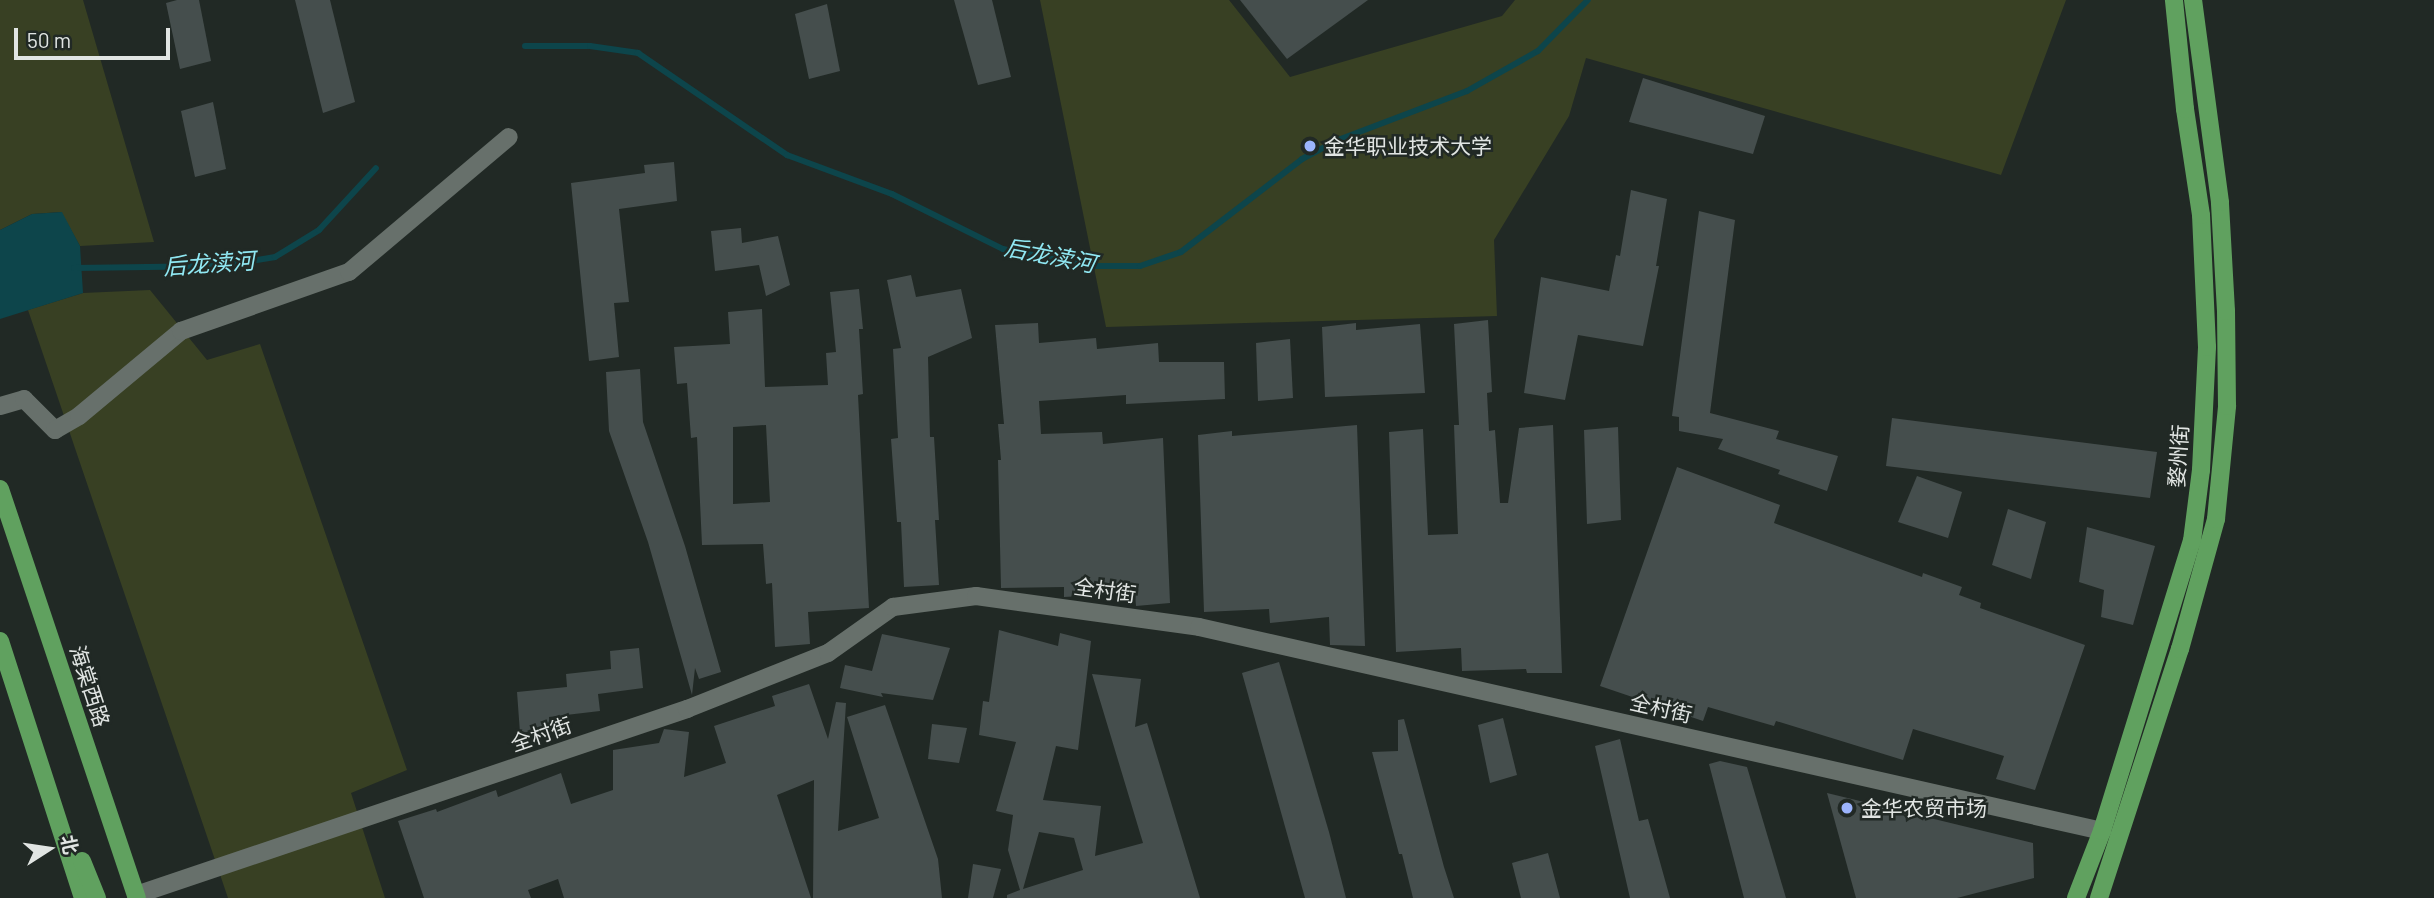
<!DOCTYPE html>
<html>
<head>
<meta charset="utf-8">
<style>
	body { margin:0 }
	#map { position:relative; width:2434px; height:898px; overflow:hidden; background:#212925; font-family:Barlow,"Noto Sans SC",sans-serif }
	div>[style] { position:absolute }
	.green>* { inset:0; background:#384023 }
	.water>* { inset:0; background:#0d454b }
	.stream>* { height:6px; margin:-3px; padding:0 3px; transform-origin:3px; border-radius:3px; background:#0d454b }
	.building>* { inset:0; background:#454e4d }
	.minor>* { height:18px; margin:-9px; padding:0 9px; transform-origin:9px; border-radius:9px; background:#67706b }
	.major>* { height:18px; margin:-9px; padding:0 9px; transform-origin:9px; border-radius:9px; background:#60a15f }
	.dots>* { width:19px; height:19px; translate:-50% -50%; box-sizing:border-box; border:4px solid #212925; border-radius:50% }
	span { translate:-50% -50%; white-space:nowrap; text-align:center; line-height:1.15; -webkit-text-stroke:5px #212925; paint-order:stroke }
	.poi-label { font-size:21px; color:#e1e5e3 }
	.left { translate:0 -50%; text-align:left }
	.street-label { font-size:21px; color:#e1e5e3 }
	.water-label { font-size:23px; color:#90e8f3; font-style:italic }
	.north { position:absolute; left:14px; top:814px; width:70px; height:70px; -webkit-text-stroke:5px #212925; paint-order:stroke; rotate:78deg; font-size:19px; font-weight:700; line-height:28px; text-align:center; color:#e1e5e3 }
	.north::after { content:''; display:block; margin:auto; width:24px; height:32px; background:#e1e5e3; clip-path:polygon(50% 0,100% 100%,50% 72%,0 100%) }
	.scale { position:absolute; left:14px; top:28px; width:156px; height:32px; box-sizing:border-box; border:4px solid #e1e5e3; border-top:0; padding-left:9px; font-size:21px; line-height:24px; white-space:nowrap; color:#e1e5e3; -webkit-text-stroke:5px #212925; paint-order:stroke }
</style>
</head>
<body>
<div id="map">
	<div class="green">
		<i style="clip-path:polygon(0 0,83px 0,154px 242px,80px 246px,61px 212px,32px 214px,0 230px)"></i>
		<i style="clip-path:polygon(1040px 0,1229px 0,1290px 77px,1502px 16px,1515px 0,2066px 0,2001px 175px,1586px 58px,1569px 116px,1494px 240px,1497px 316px,1106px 327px)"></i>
		<i style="clip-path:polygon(150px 290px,207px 360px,260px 344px,407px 770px,351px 793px,385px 898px,228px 898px,28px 310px,83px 293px)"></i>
	</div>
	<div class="water">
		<i style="clip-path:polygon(62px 212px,80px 246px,83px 293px,0 319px,0 230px,32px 214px)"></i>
	</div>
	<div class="stream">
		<i style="left:525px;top:46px;width:65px"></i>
		<i style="left:590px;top:46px;width:49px;rotate:8.3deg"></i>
		<i style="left:638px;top:53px;width:181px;rotate:34.4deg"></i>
		<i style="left:787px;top:155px;width:112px;rotate:20.4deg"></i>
		<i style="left:892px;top:194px;width:124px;rotate:26.4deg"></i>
		<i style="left:1003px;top:249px;width:86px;rotate:11.4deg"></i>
		<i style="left:1087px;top:266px;width:53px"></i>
		<i style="left:1140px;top:266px;width:43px;rotate:-18.9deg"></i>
		<i style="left:1181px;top:252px;width:153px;rotate:-37.5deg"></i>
		<i style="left:1302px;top:159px;width:41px;rotate:-27.8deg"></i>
		<i style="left:1338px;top:140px;width:138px;rotate:-20.8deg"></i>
		<i style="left:1467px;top:91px;width:81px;rotate:-29.4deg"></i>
		<i style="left:1538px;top:51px;width:71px;rotate:-45.6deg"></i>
		<i style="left:74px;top:268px;width:146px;rotate:-0.8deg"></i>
		<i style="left:220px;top:266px;width:56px;rotate:-9.3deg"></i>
		<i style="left:275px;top:257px;width:52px;rotate:-31.5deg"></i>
		<i style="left:319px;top:230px;width:84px;rotate:-47.4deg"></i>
	</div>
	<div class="building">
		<i style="clip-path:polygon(177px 0,199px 0,211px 61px,180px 69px,166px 3px)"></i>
		<i style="clip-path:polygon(295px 0,330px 0,355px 102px,323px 113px)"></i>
		<i style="clip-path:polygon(954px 0,992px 0,1011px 77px,978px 85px)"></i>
		<i style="clip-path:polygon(1240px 0,1368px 0,1287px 59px)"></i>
		<i style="clip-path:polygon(827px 4px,840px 71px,809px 79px,795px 14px)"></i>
		<i style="clip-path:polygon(1643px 78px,1765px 116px,1753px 154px,1629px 122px)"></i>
		<i style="clip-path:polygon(213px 102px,226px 169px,195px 177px,181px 111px)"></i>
		<i style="clip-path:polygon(674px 162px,677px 201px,619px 209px,629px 302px,614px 303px,619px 357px,589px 361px,571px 183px,645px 173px,644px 165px)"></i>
		<i style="clip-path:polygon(1631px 190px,1667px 199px,1656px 266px,1659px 266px,1643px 346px,1578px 335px,1565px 400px,1524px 393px,1541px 277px,1609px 291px,1616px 255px,1620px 256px)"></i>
		<i style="clip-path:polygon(1699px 211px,1735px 220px,1710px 413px,1779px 431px,1776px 439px,1838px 456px,1827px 491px,1778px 474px,1780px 470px,1718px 449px,1723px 439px,1679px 431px,1679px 417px,1672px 416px)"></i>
		<i style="clip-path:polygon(741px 228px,742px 243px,778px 236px,790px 285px,766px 296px,759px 265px,715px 271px,711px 231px)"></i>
		<i style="clip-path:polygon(911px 275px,916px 297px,961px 289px,972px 338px,928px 357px,930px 437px,934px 437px,939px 520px,935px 520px,939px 585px,904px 587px,901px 522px,897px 522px,891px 439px,898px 438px,893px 349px,901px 348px,887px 280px)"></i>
		<i style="clip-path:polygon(evenodd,859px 289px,863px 329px,859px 329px,863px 394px,858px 395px,869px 608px,808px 612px,810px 644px,775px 647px,772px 583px,766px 584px,763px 544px,702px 545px,697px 437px,691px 438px,687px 383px,677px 384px,674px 347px,730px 344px,728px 312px,762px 309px,765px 387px,828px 385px,826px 353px,836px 352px,830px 292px,859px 289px,766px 425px,770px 502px,733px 504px,733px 427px,766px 425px)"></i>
		<i style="clip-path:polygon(1488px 320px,1492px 392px,1487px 393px,1489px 431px,1495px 430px,1500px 503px,1508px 503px,1519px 428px,1553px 425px,1562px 673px,1527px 673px,1526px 669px,1462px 671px,1461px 648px,1396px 652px,1389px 432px,1423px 429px,1428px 535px,1458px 534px,1454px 425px,1459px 425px,1454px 324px)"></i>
		<i style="clip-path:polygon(1038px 323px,1039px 343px,1096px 338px,1097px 349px,1158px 343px,1159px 362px,1224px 362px,1225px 399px,1126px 404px,1126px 395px,1039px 401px,1041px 434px,1102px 432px,1103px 444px,1163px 438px,1170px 603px,1136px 606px,1135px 593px,1064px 597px,1064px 587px,1001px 588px,998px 460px,1001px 460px,998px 424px,1004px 424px,995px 325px)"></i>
		<i style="clip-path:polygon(1356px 323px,1356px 330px,1420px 324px,1425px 393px,1325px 397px,1322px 327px)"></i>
		<i style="clip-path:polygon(1290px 339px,1293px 398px,1258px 401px,1256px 343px)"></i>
		<i style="clip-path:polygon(640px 369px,643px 422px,685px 546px,721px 672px,699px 679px,695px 668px,692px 695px,648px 542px,609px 431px,606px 372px)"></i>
		<i style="clip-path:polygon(1892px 418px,2157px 452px,2150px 498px,1886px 466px)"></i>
		<i style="clip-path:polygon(1357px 425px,1365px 646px,1330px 645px,1329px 617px,1270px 623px,1269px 609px,1204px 612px,1198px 435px,1232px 431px,1232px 436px)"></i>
		<i style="clip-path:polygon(1618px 427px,1621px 520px,1587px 524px,1584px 430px)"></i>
		<i style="clip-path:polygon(1677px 467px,1780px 505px,1774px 523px,1922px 577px,1923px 573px,1962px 587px,1959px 595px,1981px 603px,1980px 608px,2085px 645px,2035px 790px,1996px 779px,2004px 756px,1913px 729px,1903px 760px,1776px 721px,1774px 726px,1708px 707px,1703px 721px,1600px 686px)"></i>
		<i style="clip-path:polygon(1917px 476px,1962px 492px,1948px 538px,1898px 522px)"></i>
		<i style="clip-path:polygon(2008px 509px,2046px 522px,2031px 579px,1992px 565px)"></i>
		<i style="clip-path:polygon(2087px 527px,2155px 546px,2133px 625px,2101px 617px,2104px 590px,2079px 582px)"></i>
		<i style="clip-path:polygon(evenodd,999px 630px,1058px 646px,1060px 633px,1091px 641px,1078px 750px,1056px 746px,1043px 800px,1101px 806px,1095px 856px,1143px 843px,1092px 674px,1141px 679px,1135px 727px,1147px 723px,1200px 898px,1007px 898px,1007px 895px,1020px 890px,1008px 850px,1013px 815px,996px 811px,1016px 742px,979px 735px,983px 701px,989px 702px,999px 630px,1039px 832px,1074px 838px,1083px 870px,1023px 889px,1039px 832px)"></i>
		<i style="clip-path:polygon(882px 634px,950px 648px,933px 700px,881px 693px,883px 697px,840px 688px,845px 665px,872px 671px)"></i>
		<i style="clip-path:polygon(639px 648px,643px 688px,598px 694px,600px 711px,549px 717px,550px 729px,520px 733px,517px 692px,567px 687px,566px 674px,611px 669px,610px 651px)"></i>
		<i style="clip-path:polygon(1279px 662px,1329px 832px,1346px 898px,1305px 898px,1242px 673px)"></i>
		<i style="clip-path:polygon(809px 684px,828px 739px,836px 702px,846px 703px,838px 831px,879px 818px,847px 717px,885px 705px,938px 859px,942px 898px,813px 898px,814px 780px,777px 795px,811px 898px,564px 898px,558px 879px,528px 890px,531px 898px,424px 898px,398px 821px,436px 809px,437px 812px,496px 790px,498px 797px,561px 773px,571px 804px,613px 790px,613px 750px,659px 743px,664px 729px,689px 732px,684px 777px,726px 763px,714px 726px,775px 706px,772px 696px)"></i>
		<i style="clip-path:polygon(1503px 718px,1517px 775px,1490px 783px,1478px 725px)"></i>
		<i style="clip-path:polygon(1404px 719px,1444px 867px,1454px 898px,1413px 898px,1402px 854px,1399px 854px,1372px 752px,1398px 751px,1398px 720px)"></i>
		<i style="clip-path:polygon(932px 724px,967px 728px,959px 763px,928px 759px)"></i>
		<i style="clip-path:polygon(1620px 739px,1639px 821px,1648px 819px,1670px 898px,1630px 898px,1595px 746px)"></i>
		<i style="clip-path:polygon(1720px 761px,1747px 767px,1786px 898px,1744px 898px,1709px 764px)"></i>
		<i style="clip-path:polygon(1827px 793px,2033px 843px,2034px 878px,1957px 898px,1856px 898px)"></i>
		<i style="clip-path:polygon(1548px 853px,1560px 898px,1521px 898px,1512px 863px)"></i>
		<i style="clip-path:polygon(973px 864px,1001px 869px,993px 898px,968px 898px)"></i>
	</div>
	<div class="minor">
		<i style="left:0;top:406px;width:25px;rotate:-16deg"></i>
		<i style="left:24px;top:399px;width:44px;rotate:45deg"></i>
		<i style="left:55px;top:430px;width:28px;rotate:-30deg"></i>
		<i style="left:79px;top:416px;width:133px;rotate:-39.8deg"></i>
		<i style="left:181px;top:331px;width:178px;rotate:-19.4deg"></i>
		<i style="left:349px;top:272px;width:209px;rotate:-40.2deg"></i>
		<i style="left:136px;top:895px;width:582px;rotate:-18.65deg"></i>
		<i style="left:687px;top:709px;width:152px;rotate:-21.7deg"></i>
		<i style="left:828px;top:653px;width:80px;rotate:-35.3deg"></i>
		<i style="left:893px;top:607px;width:84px;rotate:-7.5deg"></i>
		<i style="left:976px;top:596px;width:225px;rotate:7.9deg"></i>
		<i style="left:1199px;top:627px;width:926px;rotate:12.73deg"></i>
	</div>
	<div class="major">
		<i style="left:0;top:489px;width:431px;rotate:71.5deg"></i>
		<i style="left:0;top:641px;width:270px;rotate:72.1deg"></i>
		<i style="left:82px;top:861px;width:40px;rotate:68deg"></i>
		<i style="left:2076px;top:898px;width:72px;rotate:-68.8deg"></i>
		<i style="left:2102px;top:831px;width:304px;rotate:-72.8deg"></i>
		<i style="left:2192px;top:541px;width:72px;rotate:-82.8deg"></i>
		<i style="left:2201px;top:470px;width:123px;rotate:-87.2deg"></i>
		<i style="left:2207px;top:347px;width:132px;rotate:-92.6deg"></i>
		<i style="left:2201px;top:215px;width:107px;rotate:-98.6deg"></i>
		<i style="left:2185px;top:109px;width:110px;rotate:-95.8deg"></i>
		<i style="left:2099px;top:898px;width:262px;rotate:-72deg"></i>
		<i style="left:2180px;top:649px;width:135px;rotate:-74.5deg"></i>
		<i style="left:2216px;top:519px;width:114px;rotate:-84.4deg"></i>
		<i style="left:2227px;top:406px;width:95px;rotate:-90.6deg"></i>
		<i style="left:2226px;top:311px;width:109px;rotate:-93.2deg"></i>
		<i style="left:2220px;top:202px;width:204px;rotate:-97.6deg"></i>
	</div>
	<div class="dots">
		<i style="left:1310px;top:146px;background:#9cb4fd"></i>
		<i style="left:1847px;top:808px;background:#9cb4fd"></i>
	</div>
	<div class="poi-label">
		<span class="left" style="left:1324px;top:146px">金华职业技术大学</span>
		<span class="left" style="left:1861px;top:808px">金华农贸市场</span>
	</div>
	<div class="street-label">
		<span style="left:2178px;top:456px;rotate:-86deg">婺州街</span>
		<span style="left:1105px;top:590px;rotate:8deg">全村街</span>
		<span style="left:90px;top:686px;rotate:72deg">海棠西路</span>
		<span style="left:1661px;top:708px;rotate:13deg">全村街</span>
		<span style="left:541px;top:734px;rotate:-19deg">全村街</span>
	</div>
	<div class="water-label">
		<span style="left:1050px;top:255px;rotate:11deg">后龙渎河</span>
		<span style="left:209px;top:263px;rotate:-4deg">后龙渎河</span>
	</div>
	<div class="north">北</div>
	<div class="scale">50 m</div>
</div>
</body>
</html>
